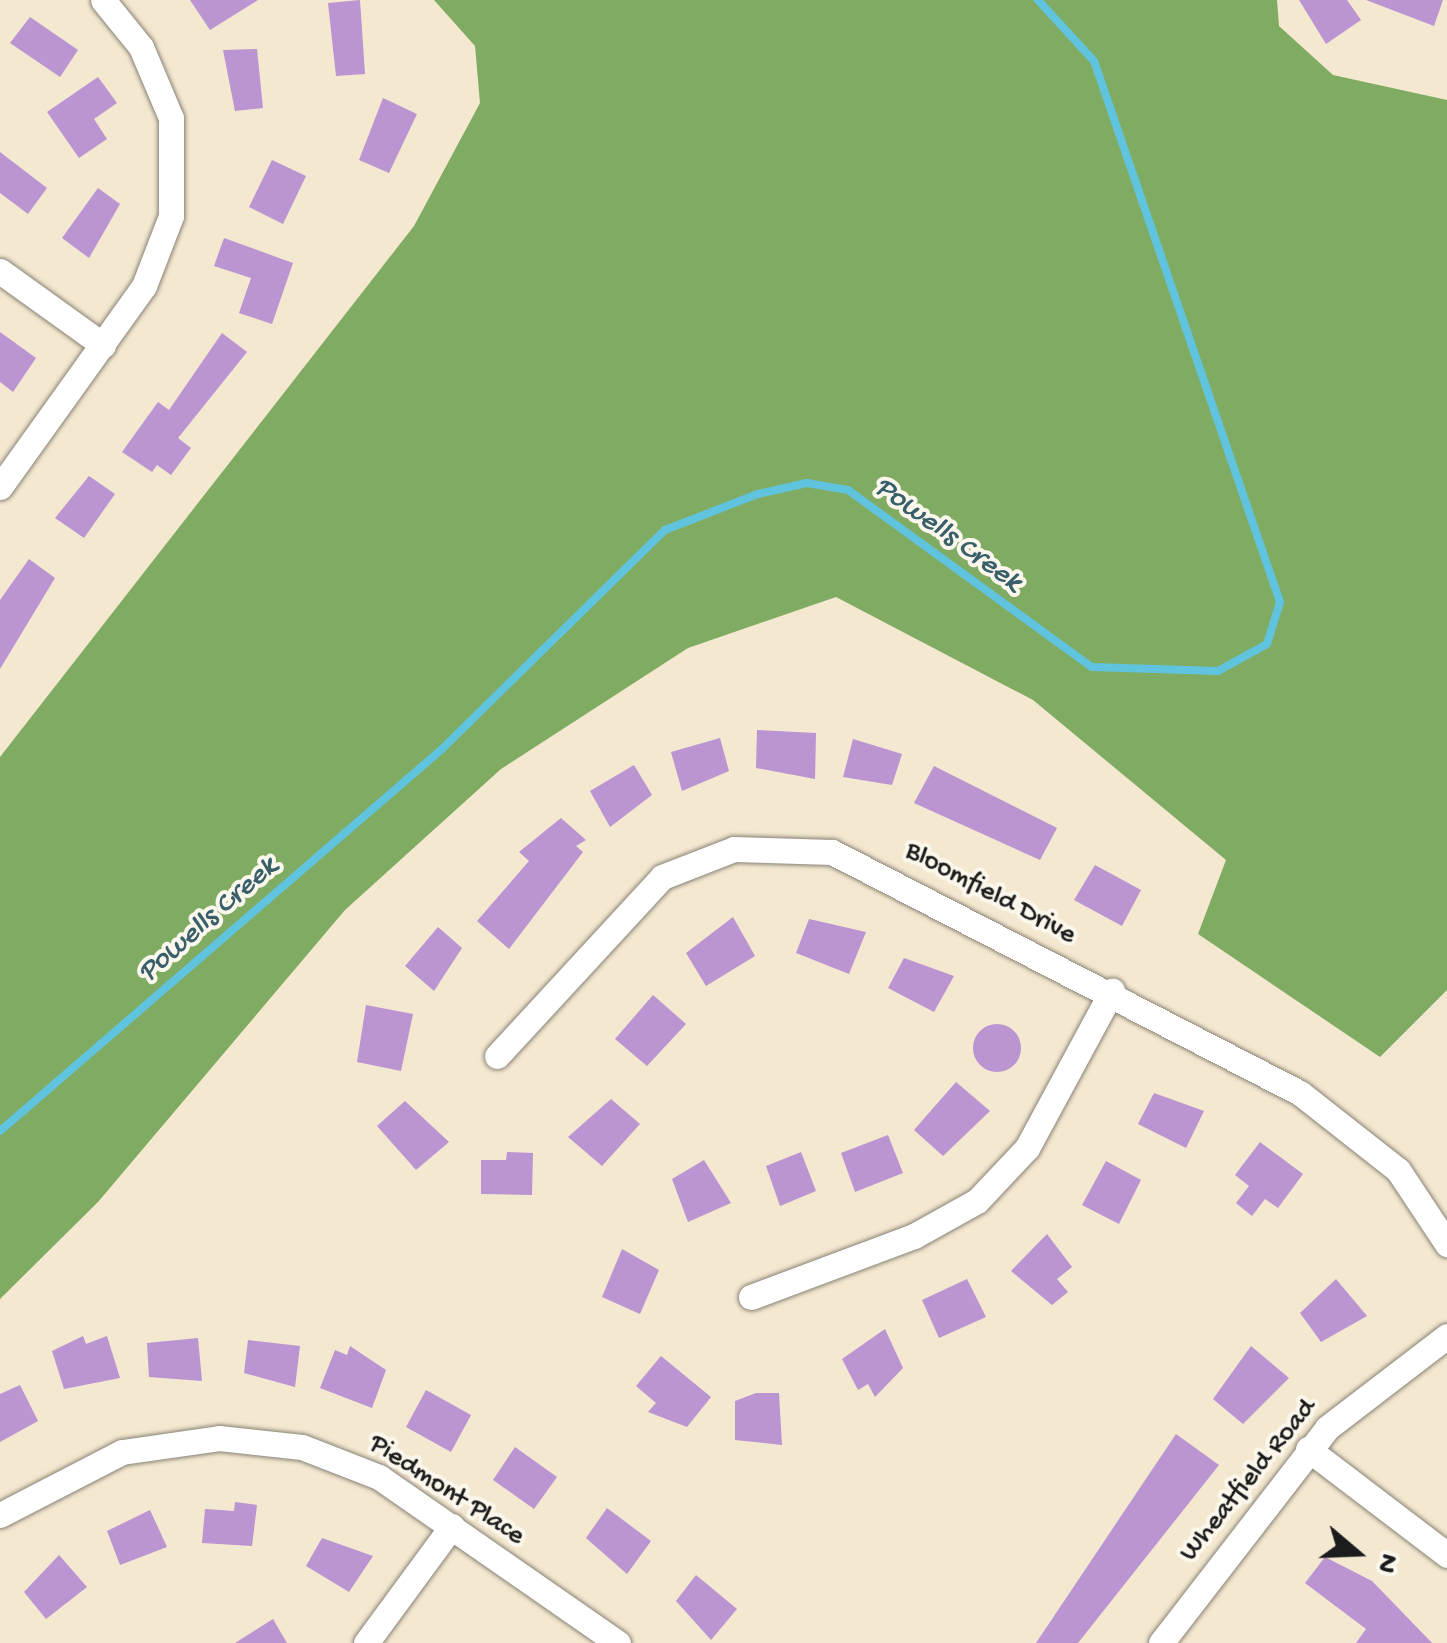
<!DOCTYPE html>
<html>
<head>
<meta charset="utf-8">
<style>
	body { margin:0 }
	#map { position:relative; width:1447px; height:1643px; overflow:hidden; background:#f4e8d0; font-family:"Gochi Hand",sans-serif }
	div>[style] { position:absolute }
	.forest>* { inset:0; background:#80ab62 }
	.stream>* { height:8px; margin:-4px; padding:0 4px; transform-origin:4px; border-radius:4px; background:#61c4df }
	.building>* { inset:0; background:#bb94d2 }
	.round { border-radius:50% }
	.roads { filter:drop-shadow(0 0 2px #888276) drop-shadow(0 0 2px #888276) }
	.minor>* { height:25px; margin:-12.5px; padding:0 12.5px; transform-origin:12.5px; border-radius:12.5px; background:#fff }
	span { translate:-50% -50%; white-space:nowrap; text-align:center; line-height:1.15; -webkit-text-stroke:8px #fbf7ec; paint-order:stroke }
	.street-label { font-size:28px; color:#1c1c1c }
	.water-label { font-size:30px; color:#385f6a; font-style:italic }
	.north { position:absolute; left:1307px; top:1503px; width:100px; height:100px; -webkit-text-stroke:8px #fbf7ec; paint-order:stroke; rotate:109deg; font-size:28px; font-weight:700; line-height:40px; text-align:center; color:#1c1c1c }
	.north::after { content:''; display:block; margin:auto; width:35px; height:45px; background:#1c1c1c; clip-path:polygon(50% 0,100% 100%,50% 72%,0 100%) }
</style>
</head>
<body>
<div id="map">
	<div class="forest">
		<i style="clip-path:polygon(434px 0,1277px 0,1279px 26px,1333px 75px,1447px 100px,1447px 990px,1380px 1057px,1198px 934px,1226px 860px,1033px 700px,836px 597px,688px 648px,501px 769px,345px 910px,98px 1202px,0 1299px,0 757px,414px 226px,480px 103px,475px 46px)"></i>
	</div>
	<div class="stream">
		<i style="left:0;top:1131px;width:583px;rotate:-40.83deg"></i>
		<i style="left:441px;top:750px;width:314px;rotate:-44.5deg"></i>
		<i style="left:665px;top:530px;width:100px;rotate:-21.2deg"></i>
		<i style="left:758px;top:494px;width:50px;rotate:-12.7deg"></i>
		<i style="left:807px;top:483px;width:42px;rotate:9.7deg"></i>
		<i style="left:848px;top:490px;width:301px;rotate:36deg"></i>
		<i style="left:1092px;top:667px;width:126px;rotate:1.8deg"></i>
		<i style="left:1218px;top:671px;width:56px;rotate:-28.9deg"></i>
		<i style="left:1267px;top:644px;width:44px;rotate:-72.8deg"></i>
		<i style="left:1280px;top:602px;width:572px;rotate:-108.97deg"></i>
		<i style="left:1094px;top:61px;width:83px;rotate:-132.6deg"></i>
	</div>
	<div class="building">
		<i style="clip-path:polygon(190px 0,258px 0,210px 30px)"></i>
		<i style="clip-path:polygon(360px 0,365px 74px,336px 76px,328px 3px)"></i>
		<i style="clip-path:polygon(1299px 0,1347px 0,1361px 20px,1326px 44px)"></i>
		<i style="clip-path:polygon(1366px 0,1443px 0,1434px 26px)"></i>
		<i style="clip-path:polygon(30px 17px,78px 50px,60px 77px,10px 43px)"></i>
		<i style="clip-path:polygon(257px 49px,263px 108px,235px 111px,223px 50px)"></i>
		<i style="clip-path:polygon(98px 77px,117px 103px,94px 119px,107px 139px,79px 158px,47px 112px)"></i>
		<i style="clip-path:polygon(383px 98px,417px 114px,389px 173px,359px 160px)"></i>
		<i style="clip-path:polygon(0 152px,47px 188px,28px 214px,0 193px)"></i>
		<i style="clip-path:polygon(272px 160px,306px 176px,283px 224px,249px 207px)"></i>
		<i style="clip-path:polygon(98px 188px,120px 204px,89px 258px,62px 238px)"></i>
		<i style="clip-path:polygon(224px 238px,293px 263px,272px 324px,239px 313px,251px 278px,214px 266px)"></i>
		<i style="clip-path:polygon(0 332px,36px 358px,13px 392px,0 382px)"></i>
		<i style="clip-path:polygon(222px 333px,247px 352px,178px 438px,191px 448px,171px 475px,157px 465px,152px 472px,122px 452px,158px 402px,169px 410px)"></i>
		<i style="clip-path:polygon(89px 476px,115px 494px,84px 538px,55px 518px)"></i>
		<i style="clip-path:polygon(29px 559px,55px 578px,0 669px,0 600px)"></i>
		<i style="clip-path:polygon(757px 730px,816px 733px,815px 779px,756px 768px)"></i>
		<i style="clip-path:polygon(720px 738px,729px 771px,682px 791px,671px 752px)"></i>
		<i style="clip-path:polygon(853px 739px,902px 754px,892px 785px,843px 777px)"></i>
		<i style="clip-path:polygon(634px 765px,652px 795px,610px 827px,590px 791px)"></i>
		<i style="clip-path:polygon(934px 766px,1057px 828px,1040px 860px,914px 803px)"></i>
		<i style="clip-path:polygon(561px 818px,586px 840px,576px 846px,583px 852px,509px 949px,477px 921px,529px 861px,519px 852px)"></i>
		<i style="clip-path:polygon(1095px 865px,1141px 890px,1122px 926px,1074px 900px)"></i>
		<i style="clip-path:polygon(733px 917px,755px 956px,706px 986px,686px 953px)"></i>
		<i style="clip-path:polygon(809px 919px,866px 932px,849px 974px,796px 953px)"></i>
		<i style="clip-path:polygon(438px 927px,462px 948px,434px 991px,405px 966px)"></i>
		<i style="clip-path:polygon(904px 958px,954px 976px,934px 1012px,888px 988px)"></i>
		<i style="clip-path:polygon(653px 995px,686px 1024px,647px 1066px,615px 1039px)"></i>
		<i style="clip-path:polygon(366px 1005px,413px 1014px,401px 1071px,357px 1062px)"></i>
		<i class="round" style="left:973px;top:1024px;width:48px;height:48px"></i>
		<i style="clip-path:polygon(956px 1082px,990px 1111px,943px 1156px,914px 1130px)"></i>
		<i style="clip-path:polygon(1154px 1093px,1204px 1111px,1186px 1148px,1138px 1124px)"></i>
		<i style="clip-path:polygon(611px 1099px,640px 1124px,602px 1166px,568px 1137px)"></i>
		<i style="clip-path:polygon(405px 1101px,449px 1142px,416px 1170px,377px 1126px)"></i>
		<i style="clip-path:polygon(888px 1135px,903px 1173px,855px 1192px,841px 1153px)"></i>
		<i style="clip-path:polygon(1260px 1142px,1303px 1174px,1278px 1208px,1265px 1199px,1252px 1216px,1236px 1203px,1249px 1186px,1235px 1175px)"></i>
		<i style="clip-path:polygon(507px 1152px,533px 1153px,532px 1195px,481px 1194px,481px 1160px,506px 1160px)"></i>
		<i style="clip-path:polygon(801px 1152px,816px 1191px,780px 1206px,766px 1166px)"></i>
		<i style="clip-path:polygon(704px 1160px,731px 1203px,688px 1222px,672px 1179px)"></i>
		<i style="clip-path:polygon(1106px 1161px,1141px 1180px,1119px 1224px,1082px 1205px)"></i>
		<i style="clip-path:polygon(1047px 1234px,1072px 1267px,1057px 1279px,1068px 1292px,1052px 1305px,1011px 1271px)"></i>
		<i style="clip-path:polygon(622px 1249px,659px 1270px,640px 1314px,602px 1297px)"></i>
		<i style="clip-path:polygon(967px 1279px,986px 1317px,939px 1338px,922px 1300px)"></i>
		<i style="clip-path:polygon(1336px 1279px,1367px 1316px,1321px 1342px,1300px 1313px)"></i>
		<i style="clip-path:polygon(885px 1329px,903px 1368px,875px 1397px,868px 1384px,858px 1390px,842px 1359px)"></i>
		<i style="clip-path:polygon(83px 1336px,86px 1344px,107px 1336px,120px 1378px,64px 1389px,52px 1351px)"></i>
		<i style="clip-path:polygon(198px 1338px,202px 1381px,149px 1377px,147px 1343px)"></i>
		<i style="clip-path:polygon(248px 1340px,300px 1346px,295px 1387px,244px 1373px)"></i>
		<i style="clip-path:polygon(350px 1346px,386px 1370px,372px 1408px,320px 1388px,335px 1350px,347px 1355px)"></i>
		<i style="clip-path:polygon(1251px 1346px,1289px 1378px,1243px 1424px,1213px 1399px)"></i>
		<i style="clip-path:polygon(661px 1356px,711px 1397px,687px 1427px,648px 1412px,656px 1403px,636px 1386px)"></i>
		<i style="clip-path:polygon(20px 1385px,38px 1421px,0 1442px,0 1394px)"></i>
		<i style="clip-path:polygon(426px 1390px,471px 1415px,451px 1452px,406px 1427px)"></i>
		<i style="clip-path:polygon(756px 1393px,779px 1393px,782px 1445px,735px 1440px,735px 1401px)"></i>
		<i style="clip-path:polygon(1176px 1434px,1219px 1465px,1078px 1643px,1036px 1643px)"></i>
		<i style="clip-path:polygon(515px 1447px,557px 1477px,534px 1509px,493px 1480px)"></i>
		<i style="clip-path:polygon(235px 1502px,257px 1505px,252px 1546px,202px 1543px,205px 1509px,234px 1511px)"></i>
		<i style="clip-path:polygon(607px 1508px,651px 1541px,627px 1574px,586px 1538px)"></i>
		<i style="clip-path:polygon(150px 1510px,167px 1547px,120px 1565px,107px 1531px)"></i>
		<i style="clip-path:polygon(322px 1538px,373px 1556px,349px 1592px,306px 1566px)"></i>
		<i style="clip-path:polygon(59px 1555px,87px 1587px,46px 1619px,24px 1592px)"></i>
		<i style="clip-path:polygon(1325px 1557px,1372px 1581px,1432px 1643px,1356px 1643px,1366px 1629px,1305px 1583px)"></i>
		<i style="clip-path:polygon(696px 1575px,737px 1609px,711px 1640px,676px 1601px)"></i>
		<i style="clip-path:polygon(273px 1619px,287px 1643px,235px 1643px)"></i>
	</div>
	<div class="roads">
		<div class="minor">
			<i style="left:0;top:271px;width:127px;rotate:35.7deg"></i>
			<i style="left:0;top:487px;width:247px;rotate:-54.4deg"></i>
			<i style="left:144px;top:286px;width:75px;rotate:-68.9deg"></i>
			<i style="left:171px;top:216px;width:98px;rotate:-90deg"></i>
			<i style="left:171px;top:118px;width:77px;rotate:-112.9deg"></i>
			<i style="left:141px;top:47px;width:60px;rotate:-129deg"></i>
			<i style="left:497px;top:1056px;width:243px;rotate:-47.3deg"></i>
			<i style="left:662px;top:877px;width:77px;rotate:-21.3deg"></i>
			<i style="left:734px;top:849px;width:98px;rotate:1.8deg"></i>
			<i style="left:832px;top:852px;width:526px;rotate:27.25deg"></i>
			<i style="left:1300px;top:1093px;width:125px;rotate:38.2deg"></i>
			<i style="left:1398px;top:1170px;width:89px;rotate:56.5deg"></i>
			<i style="left:751px;top:1297px;width:174px;rotate:-20.5deg"></i>
			<i style="left:914px;top:1236px;width:72px;rotate:-29.1deg"></i>
			<i style="left:977px;top:1201px;width:73px;rotate:-46.7deg"></i>
			<i style="left:1027px;top:1148px;width:179px;rotate:-61.6deg"></i>
			<i style="left:1308px;top:1449px;width:175px;rotate:37.3deg"></i>
			<i style="left:0;top:1515px;width:137px;rotate:-27.3deg"></i>
			<i style="left:122px;top:1452px;width:98px;rotate:-8.2deg"></i>
			<i style="left:219px;top:1438px;width:83px;rotate:6.2deg"></i>
			<i style="left:302px;top:1447px;width:83px;rotate:21.3deg"></i>
			<i style="left:379px;top:1477px;width:291px;rotate:34.8deg"></i>
			<i style="left:366px;top:1643px;width:145px;rotate:-53.7deg"></i>
			<i style="left:1161px;top:1643px;width:272px;rotate:-52.3deg"></i>
			<i style="left:1327px;top:1428px;width:151px;rotate:-37.5deg"></i>
		</div>
	</div>
	<div class="street-label">
		<span style="left:990px;top:894px;rotate:28deg">Bloomfield Drive</span>
		<span style="left:1249px;top:1481px;rotate:-51deg">Wheatfield Road</span>
		<span style="left:446px;top:1491px;rotate:33deg">Piedmont Place</span>
	</div>
	<div class="water-label">
		<span style="left:947px;top:536px;rotate:36deg">Powells Creek</span>
		<span style="left:209px;top:921px;rotate:-41deg">Powells Creek</span>
	</div>
	<div class="north">N</div>
</div>
</body>
</html>
